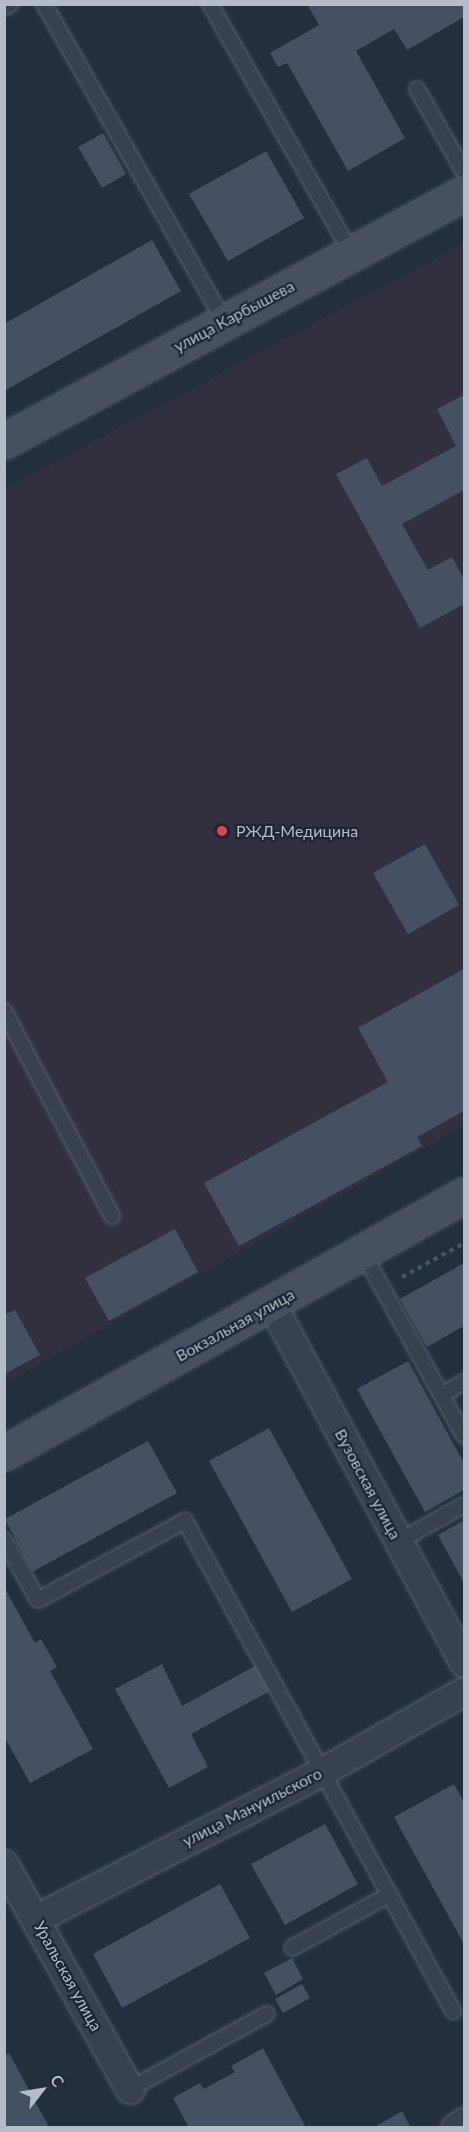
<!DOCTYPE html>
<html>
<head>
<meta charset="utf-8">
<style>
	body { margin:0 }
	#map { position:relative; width:469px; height:2132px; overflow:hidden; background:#242f3e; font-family:Lato,sans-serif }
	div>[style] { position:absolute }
	.medical>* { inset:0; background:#32303f }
	.building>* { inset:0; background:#455162 }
	.path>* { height:4px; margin-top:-2px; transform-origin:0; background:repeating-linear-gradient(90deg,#44595c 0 4.5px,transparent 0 9px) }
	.roads { filter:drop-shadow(0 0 2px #565f6c) drop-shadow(0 0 2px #565f6c) }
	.lane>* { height:14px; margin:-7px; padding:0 7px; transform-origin:7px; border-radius:7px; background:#38414e }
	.street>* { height:27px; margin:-13.5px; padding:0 13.5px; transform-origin:13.5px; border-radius:13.5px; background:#38414e }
	.secondary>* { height:33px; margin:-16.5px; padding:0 16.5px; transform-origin:16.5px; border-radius:16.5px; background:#465061 }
	.dots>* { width:16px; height:16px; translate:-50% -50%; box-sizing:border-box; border:3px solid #1d2633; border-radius:50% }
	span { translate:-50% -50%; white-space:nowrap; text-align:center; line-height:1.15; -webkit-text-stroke:4.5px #1d2633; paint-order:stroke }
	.street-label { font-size:16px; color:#b4bcc9 }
	.poi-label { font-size:16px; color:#b4bcc9 }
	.left { translate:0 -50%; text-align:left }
	.frame { position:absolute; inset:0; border:6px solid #b4bcc9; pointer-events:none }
	.north { position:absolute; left:12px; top:2060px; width:60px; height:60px; -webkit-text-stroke:4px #1d2633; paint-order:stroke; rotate:59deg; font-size:16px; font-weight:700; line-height:24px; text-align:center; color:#b4bcc9 }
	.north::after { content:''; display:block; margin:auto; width:21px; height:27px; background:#b4bcc9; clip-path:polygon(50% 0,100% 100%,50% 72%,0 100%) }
</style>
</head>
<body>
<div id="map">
	<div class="medical">
		<i style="clip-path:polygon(464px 243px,464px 1126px,5px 1383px,5px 489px)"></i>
	</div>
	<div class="building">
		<i style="clip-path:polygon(307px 4px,464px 4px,464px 17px,407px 50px,394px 29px,356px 51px,405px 138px,348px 171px,287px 63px,278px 67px,270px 53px,319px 25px)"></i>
		<i style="clip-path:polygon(103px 133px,126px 174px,102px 188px,78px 147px)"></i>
		<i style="clip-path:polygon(266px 151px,304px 218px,228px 261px,189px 194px)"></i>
		<i style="clip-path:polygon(152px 240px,181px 291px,4px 391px,4px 324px)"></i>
		<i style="clip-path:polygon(464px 395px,464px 490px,402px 524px,428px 570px,452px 557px,464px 579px,464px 604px,420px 628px,336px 474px,367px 458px,382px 486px,456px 446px,437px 409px)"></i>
		<i style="clip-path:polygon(425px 844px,459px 905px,408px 934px,373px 873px)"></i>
		<i style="clip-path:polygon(464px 969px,464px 1111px,417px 1137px,422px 1146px,239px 1246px,204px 1183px,388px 1082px,358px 1028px)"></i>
		<i style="clip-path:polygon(175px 1229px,198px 1272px,109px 1321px,85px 1278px)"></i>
		<i style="clip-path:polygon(464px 1263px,464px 1326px,427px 1347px,400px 1299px)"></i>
		<i style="clip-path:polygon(15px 1310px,40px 1355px,4px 1374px,4px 1315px)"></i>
		<i style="clip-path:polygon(408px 1361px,464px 1463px,464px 1490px,425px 1512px,357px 1389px)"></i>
		<i style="clip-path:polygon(269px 1428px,352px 1579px,292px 1612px,209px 1461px)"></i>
		<i style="clip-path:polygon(148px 1441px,177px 1493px,32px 1572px,5px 1519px)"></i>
		<i style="clip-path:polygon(464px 1520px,464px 1583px,438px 1535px)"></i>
		<i style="clip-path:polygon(4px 1587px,35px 1643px,41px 1639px,57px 1667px,50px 1671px,93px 1749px,30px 1783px,4px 1736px)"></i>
		<i style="clip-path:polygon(162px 1664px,182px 1706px,257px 1665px,270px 1691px,191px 1734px,208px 1767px,169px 1788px,115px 1689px)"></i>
		<i style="clip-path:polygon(454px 1784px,464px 1802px,464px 1944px,394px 1817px)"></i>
		<i style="clip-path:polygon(325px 1824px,358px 1884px,285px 1925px,251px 1864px)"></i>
		<i style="clip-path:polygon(220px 1884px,250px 1938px,122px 2008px,93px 1954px)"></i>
		<i style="clip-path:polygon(292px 1958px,303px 1979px,276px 1995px,264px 1973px)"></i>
		<i style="clip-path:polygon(302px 1984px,310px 1998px,283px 2013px,275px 1999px)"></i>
		<i style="clip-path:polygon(263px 2048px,306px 2128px,189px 2128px,173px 2098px,200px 2083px,204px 2089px,235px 2072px,231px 2066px)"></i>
		<i style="clip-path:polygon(9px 2053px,48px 2125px,43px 2128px,4px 2128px,4px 2056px)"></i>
		<i style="clip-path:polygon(402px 2111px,411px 2128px,373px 2128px)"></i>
	</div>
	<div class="path">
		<i style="left:402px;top:1277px;width:71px;rotate:-28.7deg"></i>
	</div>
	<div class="roads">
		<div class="lane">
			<i style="left:44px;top:4px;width:365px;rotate:60.4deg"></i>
			<i style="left:210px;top:4px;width:288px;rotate:60.4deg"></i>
			<i style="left:4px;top:8px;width:8px;rotate:-30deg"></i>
			<i style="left:417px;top:89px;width:95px;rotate:60.5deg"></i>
			<i style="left:4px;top:1011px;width:232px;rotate:62.2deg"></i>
			<i style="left:363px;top:1253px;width:209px;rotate:61.1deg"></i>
			<i style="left:442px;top:1395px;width:26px;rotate:-31deg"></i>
			<i style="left:4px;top:1540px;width:69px;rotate:60.5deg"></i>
			<i style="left:38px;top:1600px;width:167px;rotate:-28.3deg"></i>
			<i style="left:185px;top:1521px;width:559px;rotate:61.32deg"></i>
			<i style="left:399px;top:1541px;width:74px;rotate:-29deg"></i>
			<i style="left:292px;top:1948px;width:111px;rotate:-28.7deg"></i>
			<i style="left:130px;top:2089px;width:156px;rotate:-28.7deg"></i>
		</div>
		<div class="street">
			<i style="left:272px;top:1305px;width:406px;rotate:61.8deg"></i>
			<i style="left:4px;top:1864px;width:258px;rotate:60.8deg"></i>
			<i style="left:37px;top:1918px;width:319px;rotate:-27.2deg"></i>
			<i style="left:321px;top:1772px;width:164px;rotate:-29.5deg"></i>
			<i style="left:455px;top:2128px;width:11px;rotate:-34deg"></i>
		</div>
		<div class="secondary">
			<i style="left:4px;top:441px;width:523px;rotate:-28.33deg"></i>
			<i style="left:4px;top:1453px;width:527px;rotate:-29.29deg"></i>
		</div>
	</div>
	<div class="dots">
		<i style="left:222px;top:831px;background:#e0444e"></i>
	</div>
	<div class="street-label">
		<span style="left:234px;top:316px;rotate:-28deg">улица Карбышева</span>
		<span style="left:235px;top:1325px;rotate:-29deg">Вокзальная улица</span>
		<span style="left:368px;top:1484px;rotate:62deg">Вузовская улица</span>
		<span style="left:252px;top:1807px;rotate:-27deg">улица Мануильского</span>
		<span style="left:68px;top:1976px;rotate:61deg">Уральская улица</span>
	</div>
	<div class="poi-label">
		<span class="left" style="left:236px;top:831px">РЖД-Медицина</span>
	</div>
	<div class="frame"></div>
	<div class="north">С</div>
</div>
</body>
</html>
